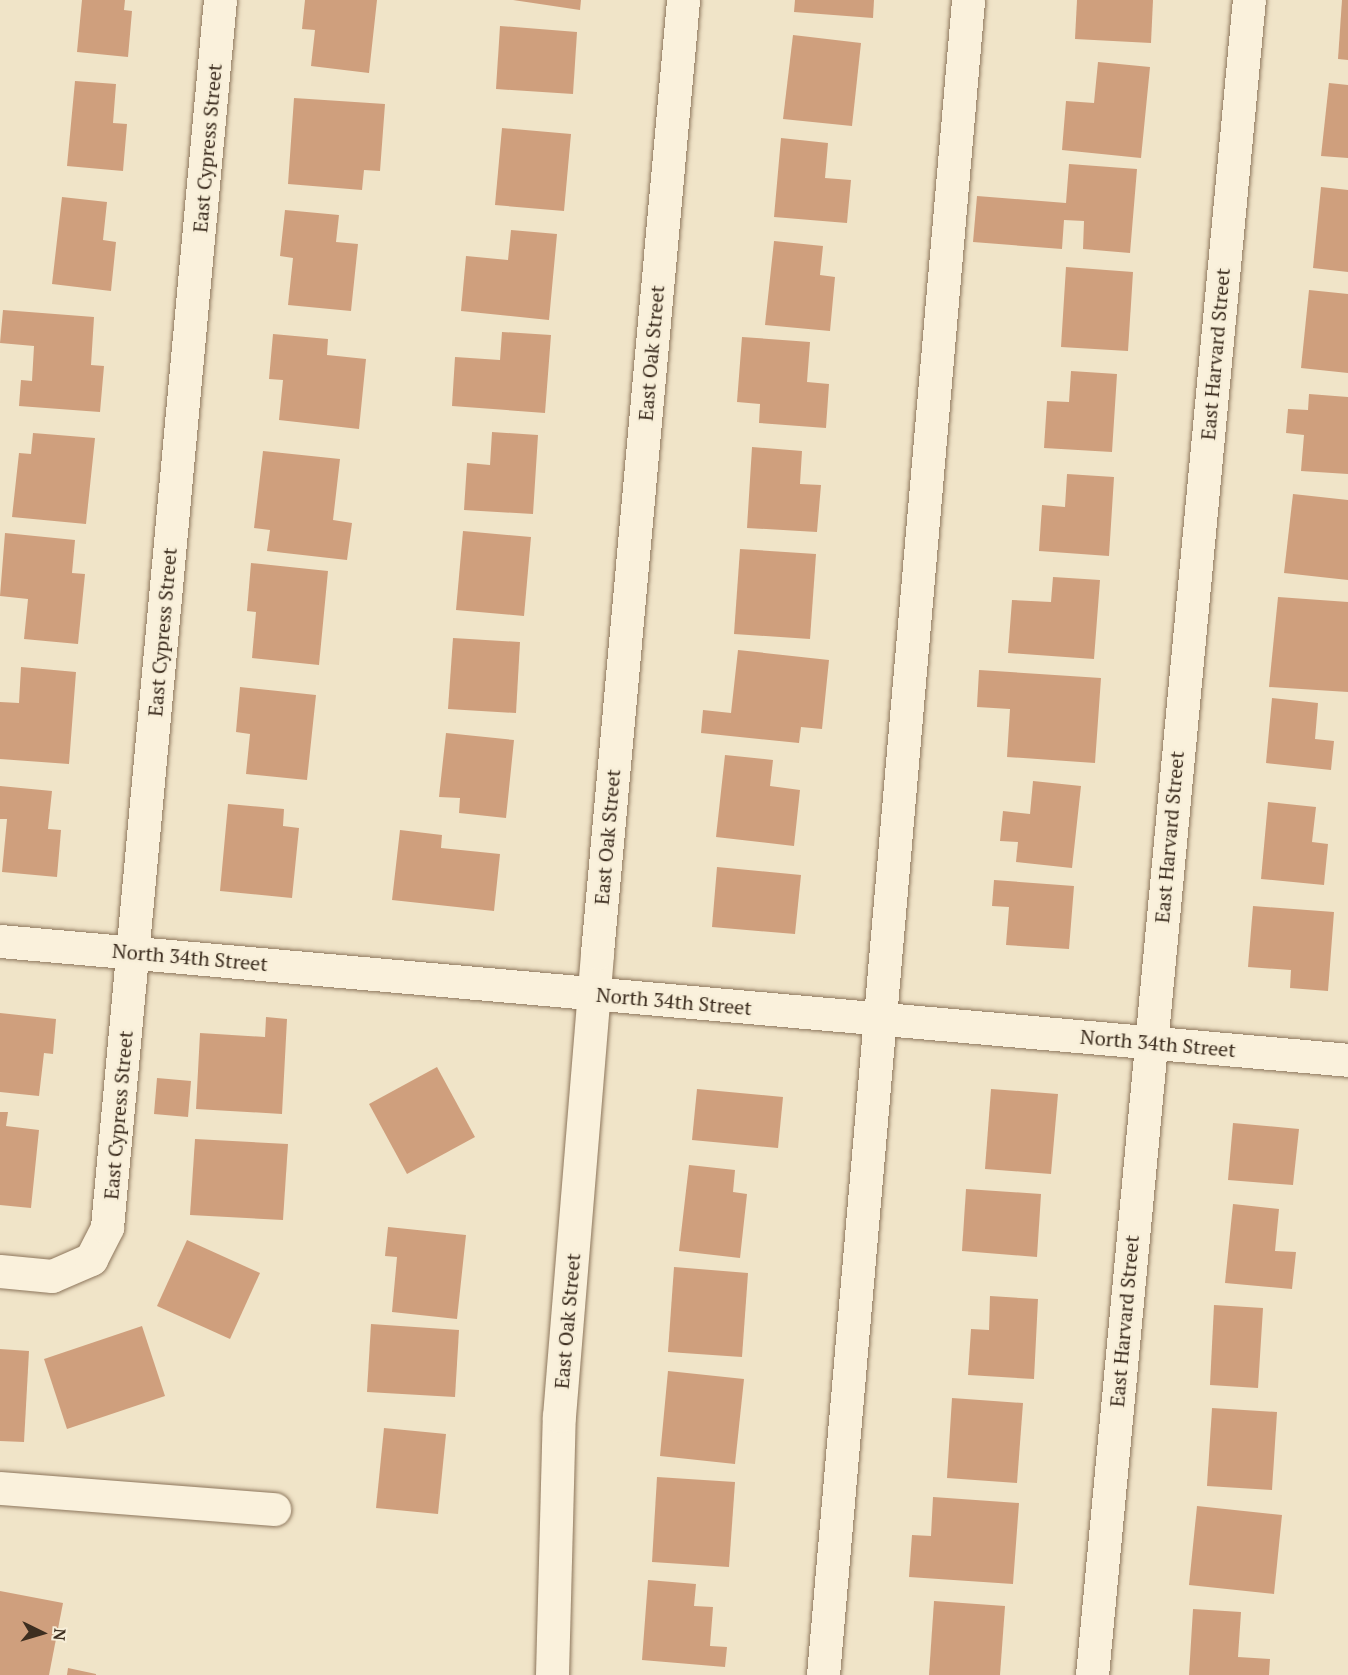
<!DOCTYPE html>
<html>
<head>
<meta charset="utf-8">
<style>
	body { margin:0 }
	#map { position:relative; width:1348px; height:1675px; overflow:hidden; background:#f0e4c8; font-family:"PT Serif",serif }
	div>[style] { position:absolute }
	.building>* { inset:0; background:#cf9f7d }
	.roads { filter:drop-shadow(0 0 2px #8d765c) drop-shadow(0 0 2px #8d765c) }
	.minor>* { height:33px; margin:-16.5px; padding:0 16.5px; transform-origin:16.5px; border-radius:16.5px; background:#faf1dc }
	span { translate:-50% -50%; white-space:nowrap; text-align:center; line-height:1.15; -webkit-text-stroke:4.5px #f7eed8; paint-order:stroke }
	.street-label { font-size:20px; color:#3d2e20 }
	.north { position:absolute; left:12px; top:1603px; width:60px; height:60px; -webkit-text-stroke:4px #f7eed8; paint-order:stroke; rotate:95deg; font-size:16px; font-weight:700; line-height:24px; text-align:center; color:#3d2e20 }
	.north::after { content:''; display:block; margin:auto; width:21px; height:27px; background:#3d2e20; clip-path:polygon(50% 0,100% 100%,50% 72%,0 100%) }
</style>
</head>
<body>
<div id="map">
	<div class="building">
		<i style="clip-path:polygon(82px 0,125px 0,124px 10px,132px 11px,128px 57px,77px 52px)"></i>
		<i style="clip-path:polygon(305px 0,377px 0,369px 73px,311px 66px,315px 30px,302px 29px)"></i>
		<i style="clip-path:polygon(513px 0,581px 0,580px 10px)"></i>
		<i style="clip-path:polygon(795px 0,874px 0,873px 18px,794px 12px)"></i>
		<i style="clip-path:polygon(1077px 0,1153px 0,1151px 43px,1075px 39px)"></i>
		<i style="clip-path:polygon(1342px 0,1348px 0,1348px 60px,1338px 59px)"></i>
		<i style="clip-path:polygon(500px 26px,577px 32px,573px 94px,496px 89px)"></i>
		<i style="clip-path:polygon(793px 35px,861px 43px,852px 126px,783px 119px)"></i>
		<i style="clip-path:polygon(1098px 62px,1150px 67px,1141px 158px,1062px 150px,1066px 101px,1094px 103px)"></i>
		<i style="clip-path:polygon(75px 81px,116px 84px,113px 123px,127px 124px,123px 171px,67px 166px)"></i>
		<i style="clip-path:polygon(1329px 83px,1348px 85px,1348px 158px,1321px 156px)"></i>
		<i style="clip-path:polygon(294px 98px,385px 104px,380px 171px,364px 170px,362px 190px,288px 184px)"></i>
		<i style="clip-path:polygon(502px 128px,571px 134px,564px 211px,495px 205px)"></i>
		<i style="clip-path:polygon(781px 138px,828px 143px,825px 178px,851px 180px,847px 223px,774px 217px)"></i>
		<i style="clip-path:polygon(1069px 164px,1137px 169px,1130px 253px,1083px 249px,1084px 221px,1064px 220px,1062px 249px,973px 242px,977px 196px,1066px 203px)"></i>
		<i style="clip-path:polygon(1321px 187px,1348px 190px,1348px 272px,1313px 268px)"></i>
		<i style="clip-path:polygon(62px 197px,107px 202px,103px 240px,116px 242px,111px 291px,52px 284px)"></i>
		<i style="clip-path:polygon(285px 210px,339px 215px,336px 242px,358px 244px,351px 311px,288px 305px,293px 258px,280px 256px)"></i>
		<i style="clip-path:polygon(511px 230px,557px 234px,549px 320px,461px 311px,466px 256px,508px 260px)"></i>
		<i style="clip-path:polygon(774px 241px,823px 246px,820px 275px,835px 277px,830px 331px,765px 325px)"></i>
		<i style="clip-path:polygon(1066px 267px,1133px 272px,1128px 351px,1061px 347px)"></i>
		<i style="clip-path:polygon(1309px 290px,1348px 294px,1348px 373px,1301px 368px)"></i>
		<i style="clip-path:polygon(3px 310px,94px 317px,91px 365px,104px 366px,100px 412px,19px 406px,21px 380px,32px 381px,34px 346px,0 343px)"></i>
		<i style="clip-path:polygon(502px 332px,551px 335px,545px 413px,452px 406px,455px 357px,500px 360px)"></i>
		<i style="clip-path:polygon(273px 334px,328px 339px,327px 355px,366px 359px,359px 429px,279px 420px,283px 380px,269px 379px)"></i>
		<i style="clip-path:polygon(742px 337px,810px 342px,807px 382px,829px 384px,826px 428px,759px 423px,760px 404px,737px 402px)"></i>
		<i style="clip-path:polygon(1071px 371px,1117px 374px,1112px 452px,1044px 448px,1047px 401px,1069px 402px)"></i>
		<i style="clip-path:polygon(1309px 394px,1348px 397px,1348px 474px,1301px 471px,1304px 435px,1286px 433px,1288px 409px,1308px 410px)"></i>
		<i style="clip-path:polygon(492px 432px,538px 435px,533px 514px,464px 510px,467px 463px,490px 465px)"></i>
		<i style="clip-path:polygon(33px 433px,95px 438px,86px 524px,12px 517px,19px 453px,31px 454px)"></i>
		<i style="clip-path:polygon(752px 447px,802px 451px,800px 484px,821px 485px,817px 532px,747px 528px)"></i>
		<i style="clip-path:polygon(263px 451px,340px 459px,333px 520px,352px 523px,347px 560px,267px 551px,270px 530px,254px 528px)"></i>
		<i style="clip-path:polygon(1067px 474px,1114px 477px,1109px 556px,1039px 551px,1042px 505px,1065px 507px)"></i>
		<i style="clip-path:polygon(1293px 494px,1348px 500px,1348px 580px,1284px 573px)"></i>
		<i style="clip-path:polygon(463px 531px,531px 537px,524px 616px,456px 610px)"></i>
		<i style="clip-path:polygon(5px 533px,75px 540px,72px 573px,85px 574px,78px 644px,24px 639px,28px 599px,0 596px)"></i>
		<i style="clip-path:polygon(740px 549px,816px 554px,810px 639px,734px 634px)"></i>
		<i style="clip-path:polygon(251px 563px,328px 571px,319px 665px,252px 658px,256px 612px,247px 611px)"></i>
		<i style="clip-path:polygon(1053px 577px,1100px 580px,1094px 659px,1008px 653px,1012px 600px,1051px 602px)"></i>
		<i style="clip-path:polygon(1278px 597px,1348px 602px,1348px 692px,1269px 687px)"></i>
		<i style="clip-path:polygon(453px 638px,520px 642px,516px 713px,448px 709px)"></i>
		<i style="clip-path:polygon(738px 650px,829px 660px,822px 729px,801px 727px,799px 743px,701px 733px,703px 710px,731px 713px)"></i>
		<i style="clip-path:polygon(21px 667px,76px 672px,69px 764px,0 759px,0 702px,19px 703px)"></i>
		<i style="clip-path:polygon(979px 670px,1101px 678px,1095px 763px,1007px 757px,1010px 709px,977px 707px)"></i>
		<i style="clip-path:polygon(240px 687px,316px 695px,307px 780px,246px 774px,250px 734px,236px 732px)"></i>
		<i style="clip-path:polygon(1272px 698px,1318px 703px,1315px 739px,1334px 741px,1331px 770px,1266px 763px)"></i>
		<i style="clip-path:polygon(446px 733px,514px 740px,506px 818px,459px 813px,460px 798px,439px 797px)"></i>
		<i style="clip-path:polygon(725px 755px,773px 760px,770px 786px,800px 790px,794px 846px,716px 837px)"></i>
		<i style="clip-path:polygon(1033px 781px,1081px 786px,1072px 868px,1016px 862px,1018px 842px,1000px 841px,1003px 811px,1030px 814px)"></i>
		<i style="clip-path:polygon(0 786px,52px 791px,48px 829px,61px 830px,57px 877px,2px 872px,7px 819px,0 819px)"></i>
		<i style="clip-path:polygon(1268px 802px,1316px 807px,1312px 842px,1328px 844px,1324px 885px,1261px 879px)"></i>
		<i style="clip-path:polygon(228px 804px,284px 809px,283px 826px,299px 828px,292px 898px,220px 891px)"></i>
		<i style="clip-path:polygon(400px 830px,442px 835px,441px 848px,500px 854px,494px 911px,392px 900px)"></i>
		<i style="clip-path:polygon(717px 867px,801px 875px,795px 934px,712px 927px)"></i>
		<i style="clip-path:polygon(994px 880px,1074px 886px,1069px 949px,1006px 945px,1009px 907px,992px 906px)"></i>
		<i style="clip-path:polygon(1253px 906px,1334px 912px,1328px 991px,1290px 988px,1291px 970px,1248px 967px)"></i>
		<i style="clip-path:polygon(0 1013px,56px 1019px,53px 1054px,44px 1053px,39px 1096px,0 1092px)"></i>
		<i style="clip-path:polygon(266px 1017px,287px 1019px,282px 1114px,196px 1109px,200px 1033px,265px 1037px)"></i>
		<i style="clip-path:polygon(437px 1067px,475px 1137px,407px 1174px,369px 1104px)"></i>
		<i style="clip-path:polygon(157px 1078px,191px 1081px,188px 1117px,154px 1114px)"></i>
		<i style="clip-path:polygon(697px 1089px,783px 1097px,778px 1148px,692px 1140px)"></i>
		<i style="clip-path:polygon(991px 1089px,1058px 1094px,1051px 1174px,985px 1169px)"></i>
		<i style="clip-path:polygon(0 1112px,8px 1112px,6px 1126px,39px 1130px,31px 1208px,0 1205px)"></i>
		<i style="clip-path:polygon(1233px 1123px,1299px 1129px,1293px 1185px,1228px 1180px)"></i>
		<i style="clip-path:polygon(195px 1139px,288px 1144px,283px 1220px,190px 1215px)"></i>
		<i style="clip-path:polygon(689px 1165px,735px 1170px,733px 1192px,747px 1194px,740px 1258px,679px 1251px)"></i>
		<i style="clip-path:polygon(966px 1189px,1041px 1194px,1037px 1257px,962px 1251px)"></i>
		<i style="clip-path:polygon(1233px 1204px,1279px 1209px,1275px 1251px,1296px 1252px,1292px 1289px,1225px 1283px)"></i>
		<i style="clip-path:polygon(388px 1227px,466px 1235px,457px 1319px,392px 1312px,397px 1257px,385px 1256px)"></i>
		<i style="clip-path:polygon(187px 1240px,260px 1273px,230px 1339px,157px 1306px)"></i>
		<i style="clip-path:polygon(674px 1267px,748px 1273px,742px 1357px,668px 1352px)"></i>
		<i style="clip-path:polygon(990px 1296px,1038px 1299px,1034px 1379px,968px 1375px,971px 1329px,989px 1330px)"></i>
		<i style="clip-path:polygon(1214px 1305px,1263px 1308px,1258px 1388px,1210px 1385px)"></i>
		<i style="clip-path:polygon(371px 1324px,459px 1330px,455px 1397px,367px 1392px)"></i>
		<i style="clip-path:polygon(142px 1326px,165px 1396px,67px 1429px,44px 1359px)"></i>
		<i style="clip-path:polygon(0 1349px,29px 1351px,24px 1442px,0 1441px)"></i>
		<i style="clip-path:polygon(668px 1371px,744px 1379px,735px 1464px,660px 1456px)"></i>
		<i style="clip-path:polygon(952px 1398px,1023px 1403px,1017px 1483px,947px 1478px)"></i>
		<i style="clip-path:polygon(1212px 1408px,1277px 1412px,1272px 1490px,1207px 1486px)"></i>
		<i style="clip-path:polygon(384px 1428px,446px 1434px,438px 1514px,376px 1508px)"></i>
		<i style="clip-path:polygon(657px 1477px,735px 1482px,729px 1567px,652px 1562px)"></i>
		<i style="clip-path:polygon(933px 1497px,1019px 1503px,1013px 1584px,909px 1577px,912px 1535px,931px 1536px)"></i>
		<i style="clip-path:polygon(1197px 1506px,1282px 1515px,1274px 1594px,1189px 1585px)"></i>
		<i style="clip-path:polygon(648px 1580px,696px 1584px,694px 1606px,713px 1607px,710px 1646px,727px 1647px,725px 1667px,642px 1660px)"></i>
		<i style="clip-path:polygon(0 1591px,63px 1603px,49px 1675px,0 1675px)"></i>
		<i style="clip-path:polygon(934px 1601px,1005px 1606px,1000px 1675px,929px 1675px)"></i>
		<i style="clip-path:polygon(1193px 1609px,1241px 1612px,1238px 1657px,1270px 1659px,1269px 1675px,1189px 1675px)"></i>
		<i style="clip-path:polygon(68px 1668px,96px 1674px,96px 1675px,67px 1675px)"></i>
	</div>
	<div class="roads">
		<div class="minor">
			<i style="left:0;top:941px;width:1353px;rotate:5.04deg"></i>
			<i style="left:0;top:1271px;width:52px;rotate:5.5deg"></i>
			<i style="left:52px;top:1276px;width:43px;rotate:-23.6deg"></i>
			<i style="left:91px;top:1259px;width:36px;rotate:-63deg"></i>
			<i style="left:107px;top:1227px;width:1232px;rotate:-84.74deg"></i>
			<i style="left:0;top:1488px;width:275px;rotate:4.4deg"></i>
			<i style="left:552px;top:1675px;width:259px;rotate:-88.5deg"></i>
			<i style="left:559px;top:1416px;width:465px;rotate:-85.3deg"></i>
			<i style="left:597px;top:953px;width:957px;rotate:-84.84deg"></i>
			<i style="left:823px;top:1675px;width:1681px;rotate:-85.05deg"></i>
			<i style="left:1092px;top:1675px;width:1682px;rotate:-84.65deg"></i>
		</div>
	</div>
	<div class="street-label">
		<span style="left:207px;top:148px;rotate:-85deg">East Cypress Street</span>
		<span style="left:651px;top:353px;rotate:-85deg">East Oak Street</span>
		<span style="left:1215px;top:354px;rotate:-85deg">East Harvard Street</span>
		<span style="left:162px;top:632px;rotate:-85deg">East Cypress Street</span>
		<span style="left:607px;top:837px;rotate:-85deg">East Oak Street</span>
		<span style="left:1169px;top:837px;rotate:-85deg">East Harvard Street</span>
		<span style="left:190px;top:957px;rotate:5deg">North 34th Street</span>
		<span style="left:674px;top:1001px;rotate:5deg">North 34th Street</span>
		<span style="left:1158px;top:1043px;rotate:5deg">North 34th Street</span>
		<span style="left:118px;top:1115px;rotate:-85deg">East Cypress Street</span>
		<span style="left:567px;top:1321px;rotate:-85deg">East Oak Street</span>
		<span style="left:1124px;top:1321px;rotate:-85deg">East Harvard Street</span>
	</div>
	<div class="north">N</div>
</div>
</body>
</html>
